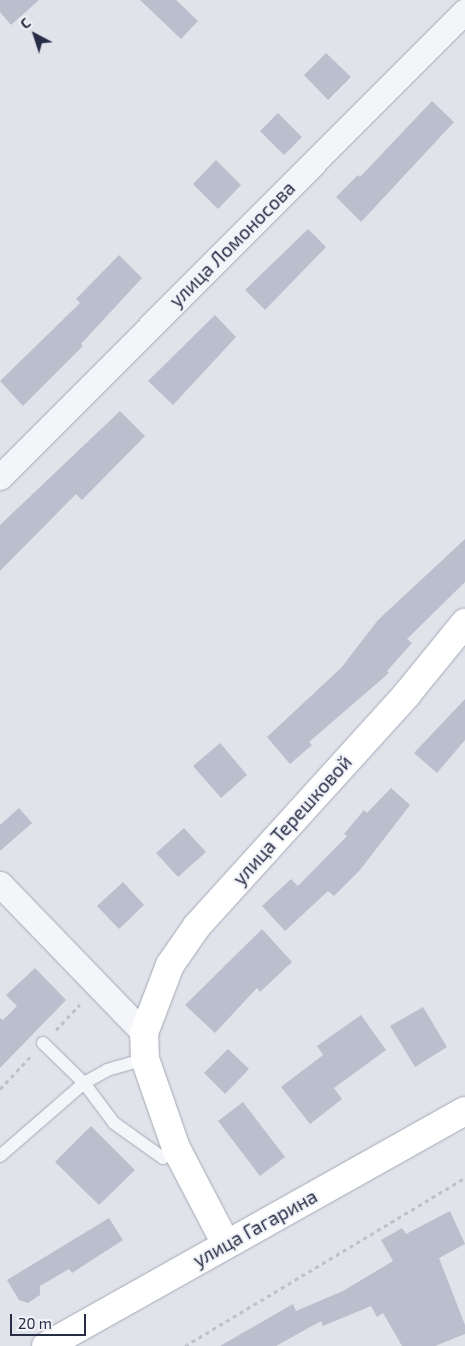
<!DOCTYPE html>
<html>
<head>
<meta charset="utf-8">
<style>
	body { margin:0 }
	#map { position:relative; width:465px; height:1346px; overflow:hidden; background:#e1e3eb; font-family:"Exo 2",sans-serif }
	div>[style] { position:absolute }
	.building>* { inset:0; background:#bbbecc }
	.path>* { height:3px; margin-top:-1.5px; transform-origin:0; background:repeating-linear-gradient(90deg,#bfc1ca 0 4px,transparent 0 8px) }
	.roads { filter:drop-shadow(0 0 1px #a5a9b6) drop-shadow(0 0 1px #a5a9b6) }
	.lane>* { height:12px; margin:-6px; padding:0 6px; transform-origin:6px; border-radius:6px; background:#f4f5f9 }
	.street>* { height:25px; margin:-12.5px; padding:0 12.5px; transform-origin:12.5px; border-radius:12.5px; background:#f4f5f9 }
	.secondary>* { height:28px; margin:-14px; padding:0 14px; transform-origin:14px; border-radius:14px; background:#fff }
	span { translate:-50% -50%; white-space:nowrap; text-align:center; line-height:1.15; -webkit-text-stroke:4px #f1f3f8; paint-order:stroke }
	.street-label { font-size:19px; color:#272d45 }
	.north { position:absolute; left:10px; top:10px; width:50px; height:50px; -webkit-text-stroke:4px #f1f3f8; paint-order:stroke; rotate:320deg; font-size:14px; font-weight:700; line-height:20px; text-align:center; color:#272d45 }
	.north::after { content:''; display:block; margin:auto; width:18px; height:22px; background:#272d45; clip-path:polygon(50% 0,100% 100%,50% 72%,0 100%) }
	.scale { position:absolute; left:10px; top:1314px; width:76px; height:22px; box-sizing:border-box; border:2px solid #272d45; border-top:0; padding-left:6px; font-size:15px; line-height:18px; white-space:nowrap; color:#272d45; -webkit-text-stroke:4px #f1f3f8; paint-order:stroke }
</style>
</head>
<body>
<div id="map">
	<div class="building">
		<i style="clip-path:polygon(0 0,39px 0,11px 25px,0 12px)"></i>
		<i style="clip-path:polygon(140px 0,176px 0,198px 21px,181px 39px)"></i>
		<i style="clip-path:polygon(326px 53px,351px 77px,328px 100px,304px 75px)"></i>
		<i style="clip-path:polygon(432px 101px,454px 122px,361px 222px,336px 197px,358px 175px,360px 177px)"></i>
		<i style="clip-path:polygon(278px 113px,302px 137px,284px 155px,260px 131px)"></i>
		<i style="clip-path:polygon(216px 160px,241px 185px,218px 209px,193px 184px)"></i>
		<i style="clip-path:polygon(308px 229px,326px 247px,265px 310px,245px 290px)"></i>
		<i style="clip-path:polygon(119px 255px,142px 278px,81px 344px,83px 346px,23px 406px,0 381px,80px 303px,76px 299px)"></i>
		<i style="clip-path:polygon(215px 315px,236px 337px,173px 405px,148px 381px)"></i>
		<i style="clip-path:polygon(120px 411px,145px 436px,82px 500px,76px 494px,0 571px,0 525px)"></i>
		<i style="clip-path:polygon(465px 539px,465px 582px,407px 639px,412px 643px,387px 671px,389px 673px,309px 742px,312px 745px,290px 764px,267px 737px,341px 668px,378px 620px)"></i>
		<i style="clip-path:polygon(465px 699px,465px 740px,437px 773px,414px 753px)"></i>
		<i style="clip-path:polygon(220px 743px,247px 775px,221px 798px,193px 766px)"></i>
		<i style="clip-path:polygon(391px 788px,410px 805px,360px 870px,334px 896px,328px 891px,285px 931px,262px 906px,291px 879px,298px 886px,347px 836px,344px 834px,364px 810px,367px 813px)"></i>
		<i style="clip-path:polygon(19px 808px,32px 823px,0 851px,0 825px)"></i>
		<i style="clip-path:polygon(184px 828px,206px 852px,178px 877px,156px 853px)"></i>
		<i style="clip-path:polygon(123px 882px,144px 905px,119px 929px,97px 906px)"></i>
		<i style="clip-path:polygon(262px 929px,292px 962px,260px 992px,257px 988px,215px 1033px,185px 1005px)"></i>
		<i style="clip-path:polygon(35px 968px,66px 1000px,0 1068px,0 1018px,3px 1020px,17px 1006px,6px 995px)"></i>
		<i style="clip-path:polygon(423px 1007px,447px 1047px,415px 1067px,390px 1026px)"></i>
		<i style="clip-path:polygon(361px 1015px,386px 1050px,334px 1088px,342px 1099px,310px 1124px,281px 1087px,323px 1055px,317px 1046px)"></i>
		<i style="clip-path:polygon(228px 1049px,249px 1069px,225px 1094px,204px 1073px)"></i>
		<i style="clip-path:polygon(243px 1102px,285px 1157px,260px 1176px,218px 1121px)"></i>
		<i style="clip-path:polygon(91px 1126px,135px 1170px,99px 1205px,55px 1162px)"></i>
		<i style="clip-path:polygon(450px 1211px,465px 1244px,439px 1258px,465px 1325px,465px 1334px,435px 1346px,402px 1346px,383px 1313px,377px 1317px,371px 1306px,323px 1326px,321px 1321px,276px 1346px,220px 1346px,293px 1304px,296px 1311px,343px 1291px,393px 1261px,381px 1240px,402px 1228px,406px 1234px)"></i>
		<i style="clip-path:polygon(109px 1218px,123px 1240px,72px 1273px,69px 1269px,40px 1286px,40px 1295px,28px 1303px,19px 1300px,7px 1280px)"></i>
	</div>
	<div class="path">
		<i style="left:56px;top:1030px;width:35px;rotate:-47deg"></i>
		<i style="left:0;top:1089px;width:45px;rotate:-46.8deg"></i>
		<i style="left:185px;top:1346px;width:327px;rotate:-31deg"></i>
	</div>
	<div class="roads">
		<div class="lane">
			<i style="left:43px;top:1043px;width:57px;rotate:44.3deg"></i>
			<i style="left:84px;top:1083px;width:50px;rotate:53.1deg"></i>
			<i style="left:114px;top:1123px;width:60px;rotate:35.5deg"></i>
			<i style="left:163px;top:1158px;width:16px;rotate:-38deg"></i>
			<i style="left:0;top:1156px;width:111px;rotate:-41deg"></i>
			<i style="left:84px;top:1083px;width:26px;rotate:-29deg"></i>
			<i style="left:107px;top:1070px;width:40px;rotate:-16deg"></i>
		</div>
		<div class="street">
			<i style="left:0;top:477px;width:658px;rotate:-45.06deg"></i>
			<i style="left:0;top:884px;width:207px;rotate:46deg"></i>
		</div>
		<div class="secondary">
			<i style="left:226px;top:1244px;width:108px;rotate:-117.5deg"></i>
			<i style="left:176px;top:1148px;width:94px;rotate:-109.2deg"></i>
			<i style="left:145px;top:1059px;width:26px;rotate:-92deg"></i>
			<i style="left:144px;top:1033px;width:73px;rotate:-69.1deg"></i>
			<i style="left:170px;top:965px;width:47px;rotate:-55.3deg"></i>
			<i style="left:197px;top:926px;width:313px;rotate:-47.8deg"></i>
			<i style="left:407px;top:694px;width:92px;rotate:-50.8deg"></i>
			<i style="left:46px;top:1346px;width:480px;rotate:-29.3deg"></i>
		</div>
	</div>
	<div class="street-label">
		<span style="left:232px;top:244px;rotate:-45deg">улица Ломоносова</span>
		<span style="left:292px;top:820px;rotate:-48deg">улица Терешковой</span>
		<span style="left:255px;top:1228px;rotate:-29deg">улица Гагарина</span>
	</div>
	<div class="north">С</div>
	<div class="scale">20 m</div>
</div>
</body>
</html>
